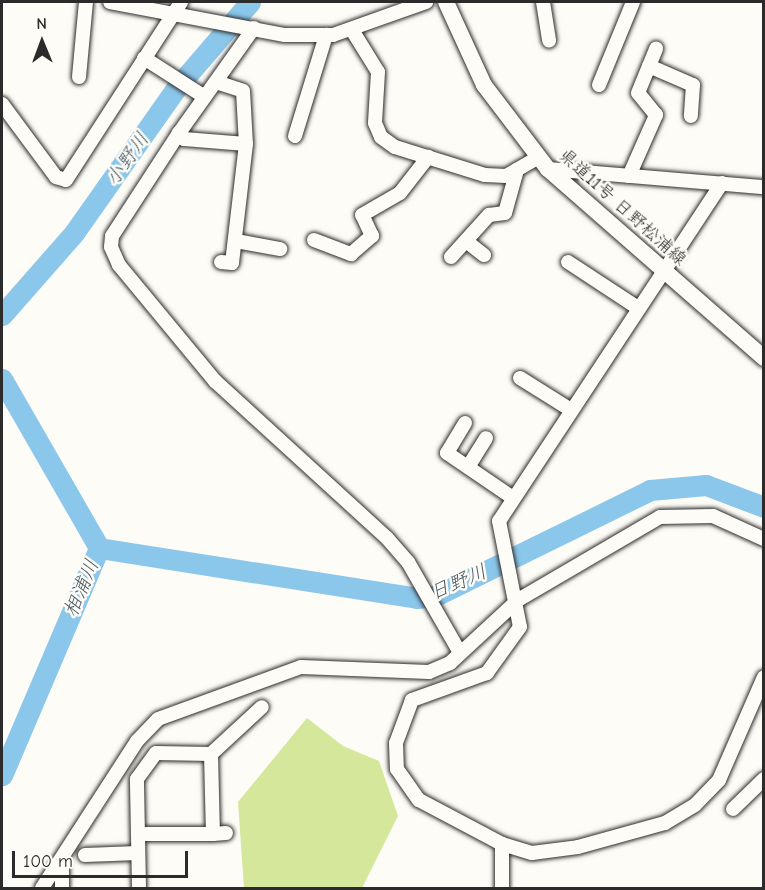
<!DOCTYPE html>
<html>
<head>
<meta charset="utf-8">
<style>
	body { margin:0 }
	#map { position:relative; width:765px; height:890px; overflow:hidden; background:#fdfcf7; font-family:"Comic Neue","Klee One",sans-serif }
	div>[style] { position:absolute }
	.green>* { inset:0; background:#d4e79b }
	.river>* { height:21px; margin:-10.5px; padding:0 10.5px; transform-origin:10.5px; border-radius:10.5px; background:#8bc7eb }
	.roads { filter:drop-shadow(0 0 2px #2b2b2b) drop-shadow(0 0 2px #2b2b2b) }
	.minor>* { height:14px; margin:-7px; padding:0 7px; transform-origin:7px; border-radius:7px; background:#fdfcf7 }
	.major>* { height:16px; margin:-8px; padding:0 8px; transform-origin:8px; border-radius:8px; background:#fdfcf7 }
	span { translate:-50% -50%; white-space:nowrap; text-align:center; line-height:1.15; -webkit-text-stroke:5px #fdfcf7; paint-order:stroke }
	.street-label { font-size:18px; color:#2b2b2b }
	.water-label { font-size:20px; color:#485a65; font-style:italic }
	.frame { position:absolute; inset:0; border:3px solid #2b2b2b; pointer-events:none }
	.north { position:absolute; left:12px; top:12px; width:60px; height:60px; -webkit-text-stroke:4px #fdfcf7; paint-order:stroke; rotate:359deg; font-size:16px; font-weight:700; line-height:24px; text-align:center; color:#2b2b2b }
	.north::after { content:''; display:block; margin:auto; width:21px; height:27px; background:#2b2b2b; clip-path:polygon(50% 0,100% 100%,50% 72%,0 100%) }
	.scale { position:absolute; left:12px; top:851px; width:176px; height:27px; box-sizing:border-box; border:3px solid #2b2b2b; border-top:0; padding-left:8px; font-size:18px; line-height:21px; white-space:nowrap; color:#2b2b2b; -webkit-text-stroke:4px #fdfcf7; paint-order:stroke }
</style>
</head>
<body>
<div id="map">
	<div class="green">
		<i style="clip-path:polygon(307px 718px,343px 746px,379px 761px,398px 816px,362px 888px,244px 888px,238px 802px)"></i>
	</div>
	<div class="river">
		<i style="left:2px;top:315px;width:109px;rotate:-48.7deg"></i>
		<i style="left:74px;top:233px;width:179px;rotate:-54.8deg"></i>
		<i style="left:177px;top:87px;width:112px;rotate:-49.3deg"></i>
		<i style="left:2px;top:379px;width:195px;rotate:60.1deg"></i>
		<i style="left:99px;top:548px;width:247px;rotate:113.1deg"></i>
		<i style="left:99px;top:548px;width:322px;rotate:8.9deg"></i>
		<i style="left:417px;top:598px;width:18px;rotate:-6deg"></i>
		<i style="left:435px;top:596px;width:240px;rotate:-26.2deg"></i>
		<i style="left:650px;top:490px;width:56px;rotate:-5.1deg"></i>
		<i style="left:706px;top:485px;width:62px;rotate:20.8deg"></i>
	</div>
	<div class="roads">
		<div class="minor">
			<i style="left:110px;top:2px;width:178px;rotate:10.7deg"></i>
			<i style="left:285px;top:35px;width:48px"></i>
			<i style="left:333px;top:35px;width:99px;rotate:-19.5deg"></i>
			<i style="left:543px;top:2px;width:39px;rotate:81deg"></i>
			<i style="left:352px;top:30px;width:49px;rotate:58.2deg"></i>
			<i style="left:378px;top:72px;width:51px;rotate:93.4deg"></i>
			<i style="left:375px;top:123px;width:15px;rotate:67deg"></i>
			<i style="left:381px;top:137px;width:17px;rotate:36deg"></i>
			<i style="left:395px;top:147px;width:94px;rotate:17.3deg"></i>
			<i style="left:485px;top:175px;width:21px;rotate:3deg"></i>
			<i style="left:506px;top:176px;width:38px;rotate:-30deg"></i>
			<i style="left:144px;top:58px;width:72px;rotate:32.6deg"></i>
			<i style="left:649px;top:66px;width:48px;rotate:23.4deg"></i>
			<i style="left:693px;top:85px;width:31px;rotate:94deg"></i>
			<i style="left:79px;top:77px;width:75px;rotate:-84.7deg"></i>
			<i style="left:216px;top:82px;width:28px;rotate:18deg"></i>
			<i style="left:243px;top:91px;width:53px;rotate:86.8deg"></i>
			<i style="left:599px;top:85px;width:90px;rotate:-67.7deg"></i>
			<i style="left:2px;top:104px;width:91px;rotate:53.5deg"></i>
			<i style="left:56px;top:177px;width:10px;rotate:17deg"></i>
			<i style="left:66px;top:180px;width:212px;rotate:-57.1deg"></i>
			<i style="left:179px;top:133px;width:123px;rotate:123deg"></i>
			<i style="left:112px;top:236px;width:11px;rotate:95deg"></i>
			<i style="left:111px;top:247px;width:20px;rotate:66deg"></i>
			<i style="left:119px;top:265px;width:151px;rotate:50.4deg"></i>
			<i style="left:215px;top:381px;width:233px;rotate:42.4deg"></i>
			<i style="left:387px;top:538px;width:32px;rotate:49deg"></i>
			<i style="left:408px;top:562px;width:103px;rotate:60.2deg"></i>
			<i style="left:295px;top:136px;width:106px;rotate:-72.9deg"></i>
			<i style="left:548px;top:169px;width:217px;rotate:4.8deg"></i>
			<i style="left:629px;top:176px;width:67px;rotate:-66.1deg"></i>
			<i style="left:656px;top:115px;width:28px;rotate:-129deg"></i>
			<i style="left:638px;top:93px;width:48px;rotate:-67.8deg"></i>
			<i style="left:722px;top:183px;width:405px;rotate:123.4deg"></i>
			<i style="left:499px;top:521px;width:108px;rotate:78.8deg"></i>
			<i style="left:520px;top:627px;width:57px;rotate:125.7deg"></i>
			<i style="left:487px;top:673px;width:80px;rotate:160.2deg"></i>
			<i style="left:412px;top:700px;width:46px;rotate:110.4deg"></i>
			<i style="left:396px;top:743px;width:26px;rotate:88deg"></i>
			<i style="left:397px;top:769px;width:38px;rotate:55deg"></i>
			<i style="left:419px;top:800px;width:94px;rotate:27.9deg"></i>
			<i style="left:502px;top:844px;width:31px;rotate:17deg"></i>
			<i style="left:532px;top:853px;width:46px;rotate:-7.4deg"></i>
			<i style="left:578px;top:847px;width:90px;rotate:-15.4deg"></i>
			<i style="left:665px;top:823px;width:35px;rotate:-31deg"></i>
			<i style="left:695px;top:805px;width:35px;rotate:-46deg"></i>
			<i style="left:719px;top:780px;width:112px;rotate:-66.4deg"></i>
			<i style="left:314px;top:240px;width:40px;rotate:21deg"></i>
			<i style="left:351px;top:254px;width:28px;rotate:-41deg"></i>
			<i style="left:372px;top:236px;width:23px;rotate:-115deg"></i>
			<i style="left:362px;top:215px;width:44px;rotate:-30.1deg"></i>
			<i style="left:400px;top:193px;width:46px;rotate:-52.1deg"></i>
			<i style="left:236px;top:241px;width:45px;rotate:10.3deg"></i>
			<i style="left:466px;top:241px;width:23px;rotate:38deg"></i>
			<i style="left:451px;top:257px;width:57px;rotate:-47.9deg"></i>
			<i style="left:489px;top:215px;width:16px;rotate:-7deg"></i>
			<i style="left:505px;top:213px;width:45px;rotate:-74.4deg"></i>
			<i style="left:221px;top:262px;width:11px;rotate:5deg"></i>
			<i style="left:232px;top:263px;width:120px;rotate:-83.3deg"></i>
			<i style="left:246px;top:144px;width:62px;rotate:-175.4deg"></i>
			<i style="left:184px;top:139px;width:8px;rotate:-130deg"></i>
			<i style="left:179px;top:133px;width:129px;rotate:-54.5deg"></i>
			<i style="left:568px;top:262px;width:84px;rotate:33.3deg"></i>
			<i style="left:520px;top:378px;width:60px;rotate:32.1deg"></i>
			<i style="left:465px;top:423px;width:35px;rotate:121deg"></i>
			<i style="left:447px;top:453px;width:80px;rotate:34.3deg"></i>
			<i style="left:468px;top:467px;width:34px;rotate:-58deg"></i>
			<i style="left:211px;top:754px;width:80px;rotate:88.6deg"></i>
			<i style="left:213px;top:834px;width:13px;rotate:-4deg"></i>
			<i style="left:733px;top:809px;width:43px;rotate:-44.1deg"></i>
			<i style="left:138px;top:834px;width:75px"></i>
			<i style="left:502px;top:844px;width:44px;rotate:90deg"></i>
			<i style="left:85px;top:855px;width:53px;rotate:-2.2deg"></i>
			<i style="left:62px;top:859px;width:29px;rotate:90deg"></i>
			<i style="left:42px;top:888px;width:175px;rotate:-57.1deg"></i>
			<i style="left:137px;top:741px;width:30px;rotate:-46deg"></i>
			<i style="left:158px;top:719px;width:152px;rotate:-20deg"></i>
			<i style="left:301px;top:667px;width:128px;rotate:2.2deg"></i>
			<i style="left:429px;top:672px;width:23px;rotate:-23deg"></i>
			<i style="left:450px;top:663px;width:93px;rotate:-42.8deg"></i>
			<i style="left:518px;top:600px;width:164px;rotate:-30.3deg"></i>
			<i style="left:660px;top:517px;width:53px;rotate:-1.1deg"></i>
			<i style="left:713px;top:516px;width:56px;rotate:24.3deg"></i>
			<i style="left:139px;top:888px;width:109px;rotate:-91.1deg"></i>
			<i style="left:137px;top:779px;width:32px;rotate:-54deg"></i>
			<i style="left:156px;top:753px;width:55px;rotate:1deg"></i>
			<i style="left:211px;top:754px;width:69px;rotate:-42.7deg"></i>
		</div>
		<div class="major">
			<i style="left:446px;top:2px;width:91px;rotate:65.4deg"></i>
			<i style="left:484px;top:85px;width:106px;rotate:52.7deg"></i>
			<i style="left:548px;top:169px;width:287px;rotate:41.2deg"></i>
		</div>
	</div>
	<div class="street-label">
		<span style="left:622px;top:208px;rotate:42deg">県道11号 日野松浦線</span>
	</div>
	<div class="water-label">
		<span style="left:127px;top:159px;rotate:-55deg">小野川</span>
		<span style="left:458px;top:582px;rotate:-23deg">日野川</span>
		<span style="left:81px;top:588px;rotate:-67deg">相浦川</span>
	</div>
	<div class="frame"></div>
	<div class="north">N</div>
	<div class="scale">100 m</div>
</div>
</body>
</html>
